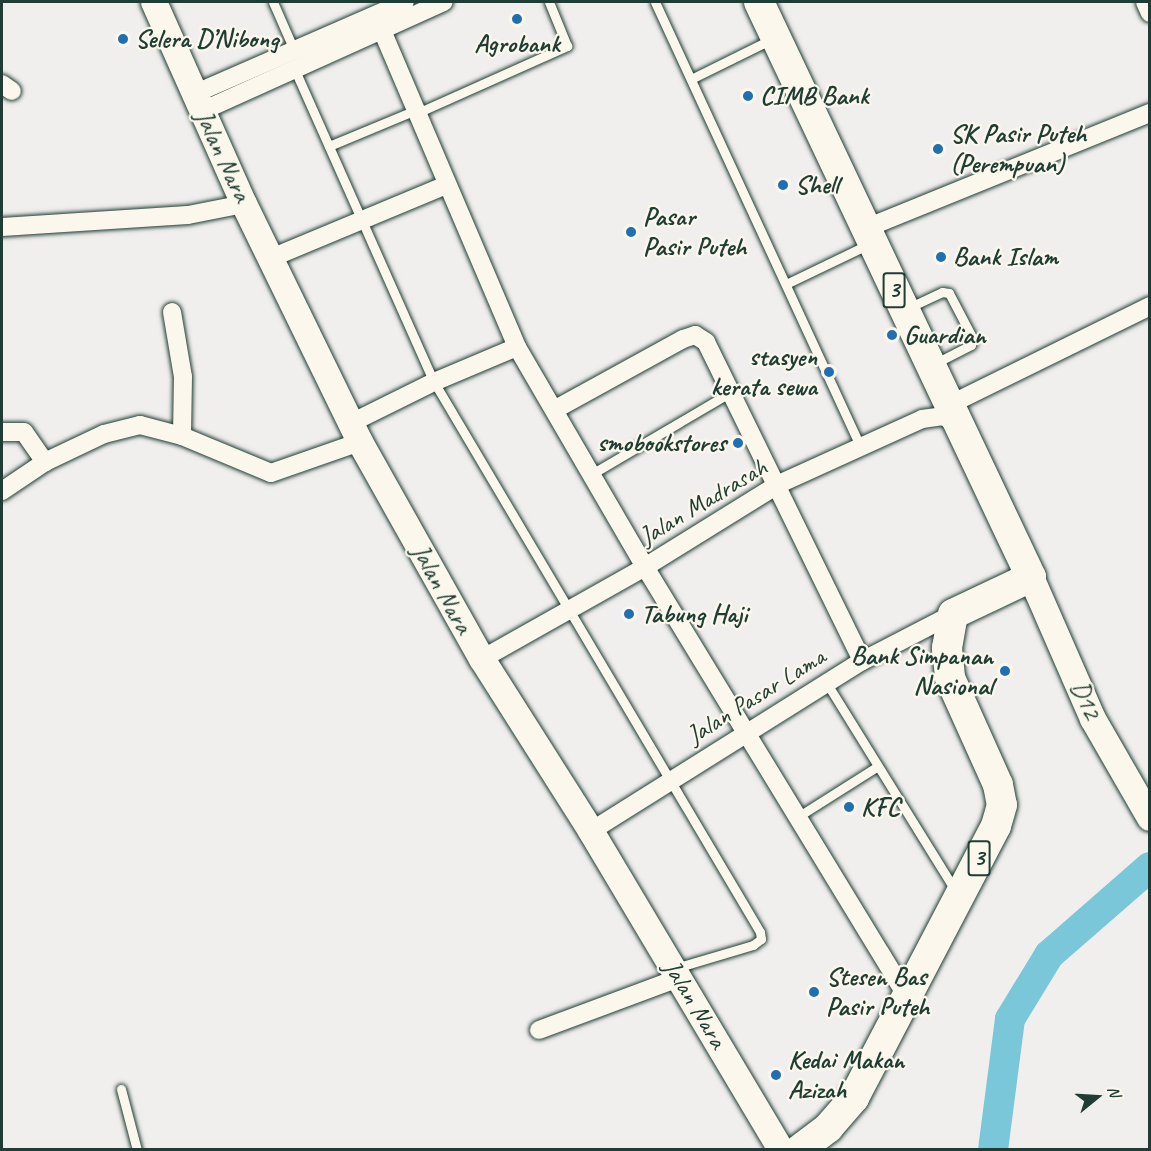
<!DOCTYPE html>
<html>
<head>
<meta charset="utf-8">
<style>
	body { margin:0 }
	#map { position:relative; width:1151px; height:1151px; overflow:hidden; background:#f1efee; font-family:Caveat,sans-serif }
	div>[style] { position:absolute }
	.river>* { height:30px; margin:-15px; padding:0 15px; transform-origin:15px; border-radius:15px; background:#7ac7d9 }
	.roads { filter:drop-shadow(0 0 2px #1f3d34) drop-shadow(0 0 2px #1f3d34) }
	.lane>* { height:9px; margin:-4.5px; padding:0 4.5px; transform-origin:4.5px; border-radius:4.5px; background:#fbf7ec }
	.street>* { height:18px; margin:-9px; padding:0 9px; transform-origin:9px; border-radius:9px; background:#fbf7ec }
	.secondary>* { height:26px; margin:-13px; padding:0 13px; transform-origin:13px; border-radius:13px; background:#fbf7ec }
	.primary>* { height:30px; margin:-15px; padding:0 15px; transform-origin:15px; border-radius:15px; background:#fbf7ec }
	.dots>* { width:16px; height:16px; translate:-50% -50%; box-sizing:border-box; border:3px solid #fbf7ec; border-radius:50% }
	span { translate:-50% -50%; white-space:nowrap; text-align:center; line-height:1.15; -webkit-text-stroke:4.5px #fbf7ec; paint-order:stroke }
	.shield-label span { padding:2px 4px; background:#fbf7ec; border:2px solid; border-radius:4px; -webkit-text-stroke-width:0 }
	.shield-label { font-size:24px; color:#1f3d34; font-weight:700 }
	.poi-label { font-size:26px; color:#1f3d34; font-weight:700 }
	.left { translate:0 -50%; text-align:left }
	.right { translate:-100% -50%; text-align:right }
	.street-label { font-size:26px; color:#1f3d34 }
	.frame { position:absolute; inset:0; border:3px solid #1f3d34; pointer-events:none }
	.north { position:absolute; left:1067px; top:1067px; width:60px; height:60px; -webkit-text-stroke:4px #fbf7ec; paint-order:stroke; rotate:72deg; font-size:16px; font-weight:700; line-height:24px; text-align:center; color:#1f3d34 }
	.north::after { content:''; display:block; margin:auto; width:21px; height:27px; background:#1f3d34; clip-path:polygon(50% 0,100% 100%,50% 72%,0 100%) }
</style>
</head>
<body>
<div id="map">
	<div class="river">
		<i style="left:993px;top:1150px;width:132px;rotate:-82.6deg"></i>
		<i style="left:1010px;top:1019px;width:75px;rotate:-58.6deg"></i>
		<i style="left:1049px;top:955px;width:134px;rotate:-41.1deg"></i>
	</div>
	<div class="roads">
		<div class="lane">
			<i style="left:273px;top:2px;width:52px;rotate:66.4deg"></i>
			<i style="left:655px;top:2px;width:490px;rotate:65.2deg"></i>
			<i style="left:294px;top:68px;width:344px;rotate:66deg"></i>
			<i style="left:434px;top:382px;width:639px;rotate:59.34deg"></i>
			<i style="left:760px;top:932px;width:7px;rotate:82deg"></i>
			<i style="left:761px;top:939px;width:10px;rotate:143deg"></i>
			<i style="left:753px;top:945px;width:80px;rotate:163.4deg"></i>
			<i style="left:691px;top:79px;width:90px;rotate:-26.3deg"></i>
			<i style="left:415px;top:114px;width:167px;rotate:-24.1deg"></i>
			<i style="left:567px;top:46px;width:48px;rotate:-112.2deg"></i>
			<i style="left:329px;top:146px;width:91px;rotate:-22.6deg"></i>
			<i style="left:786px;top:284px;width:92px;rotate:-25.7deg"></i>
			<i style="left:908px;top:308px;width:38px;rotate:-25deg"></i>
			<i style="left:942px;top:292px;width:7px;rotate:8deg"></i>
			<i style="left:949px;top:293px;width:52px;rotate:62.4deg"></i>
			<i style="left:973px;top:339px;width:6px;rotate:108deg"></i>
			<i style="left:971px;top:345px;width:39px;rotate:153deg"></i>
			<i style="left:590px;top:475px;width:164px;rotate:-30.5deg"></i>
			<i style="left:826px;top:682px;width:247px;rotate:58.2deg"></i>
			<i style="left:799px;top:816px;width:93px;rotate:-32.3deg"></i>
			<i style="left:121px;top:1089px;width:63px;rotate:75.3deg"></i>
		</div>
		<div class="street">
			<i style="left:1145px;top:2px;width:12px;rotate:66deg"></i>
			<i style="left:381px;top:28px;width:347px;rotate:66.9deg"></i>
			<i style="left:517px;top:347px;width:255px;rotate:59.8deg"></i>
			<i style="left:645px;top:567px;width:501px;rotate:58.62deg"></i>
			<i style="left:2px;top:84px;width:12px;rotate:35deg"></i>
			<i style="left:194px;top:94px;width:230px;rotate:-23.6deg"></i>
			<i style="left:202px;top:111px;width:265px;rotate:-24.3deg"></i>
			<i style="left:2px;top:227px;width:186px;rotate:-3.7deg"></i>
			<i style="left:188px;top:215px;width:57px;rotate:-11.1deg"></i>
			<i style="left:864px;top:229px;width:309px;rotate:-22.1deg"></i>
			<i style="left:271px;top:258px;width:190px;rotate:-22.6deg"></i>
			<i style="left:172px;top:312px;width:66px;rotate:80.4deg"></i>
			<i style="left:183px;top:377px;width:59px;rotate:91deg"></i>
			<i style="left:949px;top:405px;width:224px;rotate:-26.2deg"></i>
			<i style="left:554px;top:410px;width:147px;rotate:-28.8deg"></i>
			<i style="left:683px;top:339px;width:13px;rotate:-18deg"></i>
			<i style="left:695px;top:335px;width:13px;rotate:32deg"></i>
			<i style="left:706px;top:342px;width:355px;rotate:63.9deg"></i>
			<i style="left:351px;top:423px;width:93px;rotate:-26.3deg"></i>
			<i style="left:434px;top:382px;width:90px;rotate:-22.9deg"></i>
			<i style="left:2px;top:432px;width:22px"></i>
			<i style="left:24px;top:432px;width:37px;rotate:55deg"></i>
			<i style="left:2px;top:491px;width:52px;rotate:-34deg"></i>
			<i style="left:45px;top:462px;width:65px;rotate:-25.4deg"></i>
			<i style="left:104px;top:434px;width:37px;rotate:-14deg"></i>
			<i style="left:140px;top:425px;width:43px;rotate:14.7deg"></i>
			<i style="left:182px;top:436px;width:96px;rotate:22.6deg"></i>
			<i style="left:271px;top:473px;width:94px;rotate:-19.2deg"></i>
			<i style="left:482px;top:659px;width:187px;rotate:-29.4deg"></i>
			<i style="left:645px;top:567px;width:158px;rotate:-31.8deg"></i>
			<i style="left:779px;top:484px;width:157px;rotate:-24.4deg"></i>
			<i style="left:922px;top:419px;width:21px;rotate:-8deg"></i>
			<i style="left:943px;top:416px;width:17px;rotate:28deg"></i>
			<i style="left:591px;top:831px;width:320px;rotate:-32.1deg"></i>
			<i style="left:862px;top:661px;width:102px;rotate:-27.3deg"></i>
			<i style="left:539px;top:1030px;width:149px;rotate:-20.4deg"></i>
		</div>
		<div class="secondary">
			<i style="left:154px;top:2px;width:221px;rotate:66deg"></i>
			<i style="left:244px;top:204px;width:265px;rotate:64deg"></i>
			<i style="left:360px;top:442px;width:249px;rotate:60.7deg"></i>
			<i style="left:482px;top:659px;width:204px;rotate:57.6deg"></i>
			<i style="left:591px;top:831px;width:371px;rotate:59.2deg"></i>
			<i style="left:1031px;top:577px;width:155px;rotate:66.4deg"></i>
			<i style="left:1093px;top:719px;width:114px;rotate:60.1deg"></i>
		</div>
		<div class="primary">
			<i style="left:759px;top:2px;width:636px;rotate:64.68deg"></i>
			<i style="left:1031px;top:577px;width:86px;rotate:154.6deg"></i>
			<i style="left:953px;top:614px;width:35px;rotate:100deg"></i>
			<i style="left:947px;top:648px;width:30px;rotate:84deg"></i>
			<i style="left:950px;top:678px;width:117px;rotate:65.8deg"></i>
			<i style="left:998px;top:785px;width:20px;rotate:79deg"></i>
			<i style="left:1002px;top:805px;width:22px;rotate:106deg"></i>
			<i style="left:996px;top:826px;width:307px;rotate:117.6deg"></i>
			<i style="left:854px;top:1098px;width:40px;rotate:131deg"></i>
			<i style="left:828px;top:1128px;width:36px;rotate:143deg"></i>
		</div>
	</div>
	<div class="dots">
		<i style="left:517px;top:19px;background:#1f6fb2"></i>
		<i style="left:123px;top:39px;background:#1f6fb2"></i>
		<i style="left:748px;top:96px;background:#1f6fb2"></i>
		<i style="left:938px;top:149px;background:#1f6fb2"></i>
		<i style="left:783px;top:185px;background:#1f6fb2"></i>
		<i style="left:631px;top:232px;background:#1f6fb2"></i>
		<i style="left:941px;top:257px;background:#1f6fb2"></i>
		<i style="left:892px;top:335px;background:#1f6fb2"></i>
		<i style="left:829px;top:372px;background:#1f6fb2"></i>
		<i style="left:738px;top:443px;background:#1f6fb2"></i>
		<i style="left:629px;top:614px;background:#1f6fb2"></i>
		<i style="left:1005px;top:671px;background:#1f6fb2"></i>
		<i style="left:849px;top:807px;background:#1f6fb2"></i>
		<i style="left:814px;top:992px;background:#1f6fb2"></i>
		<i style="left:776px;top:1075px;background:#1f6fb2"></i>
	</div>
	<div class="shield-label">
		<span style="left:894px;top:290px">3</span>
		<span style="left:979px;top:858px">3</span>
	</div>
	<div class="poi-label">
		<span class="left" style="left:135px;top:39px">Selera D’Nibong</span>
		<span style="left:517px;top:44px">Agrobank</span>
		<span class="left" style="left:760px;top:96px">CIMB Bank</span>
		<span class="left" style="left:950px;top:149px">SK Pasir Puteh<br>(Perempuan)</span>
		<span class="left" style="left:795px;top:185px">Shell</span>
		<span class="left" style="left:643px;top:232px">Pasar<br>Pasir Puteh</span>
		<span class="left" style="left:953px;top:257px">Bank Islam</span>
		<span class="left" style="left:904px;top:335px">Guardian</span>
		<span class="right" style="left:817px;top:372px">stasyen<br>kerata sewa</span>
		<span class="right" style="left:726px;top:443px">smobookstores</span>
		<span class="left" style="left:641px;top:614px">Tabung Haji</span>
		<span class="right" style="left:993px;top:671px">Bank Simpanan<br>Nasional</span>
		<span class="left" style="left:861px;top:807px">KFC</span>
		<span class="left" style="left:826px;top:992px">Stesen Bas<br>Pasir Puteh</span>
		<span class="left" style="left:788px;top:1075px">Kedai Makan<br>Azizah</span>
	</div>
	<div class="street-label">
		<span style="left:223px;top:156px;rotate:65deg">Jalan Nara</span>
		<span style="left:703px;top:502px;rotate:-31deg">Jalan Madrasah</span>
		<span style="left:442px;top:589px;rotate:61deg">Jalan Nara</span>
		<span style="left:756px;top:696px;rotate:-32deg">Jalan Pasar Lama</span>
		<span style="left:1086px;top:700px;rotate:67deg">D12</span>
		<span style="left:695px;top:1004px;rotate:59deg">Jalan Nara</span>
	</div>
	<div class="frame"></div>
	<div class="north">N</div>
</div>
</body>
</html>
